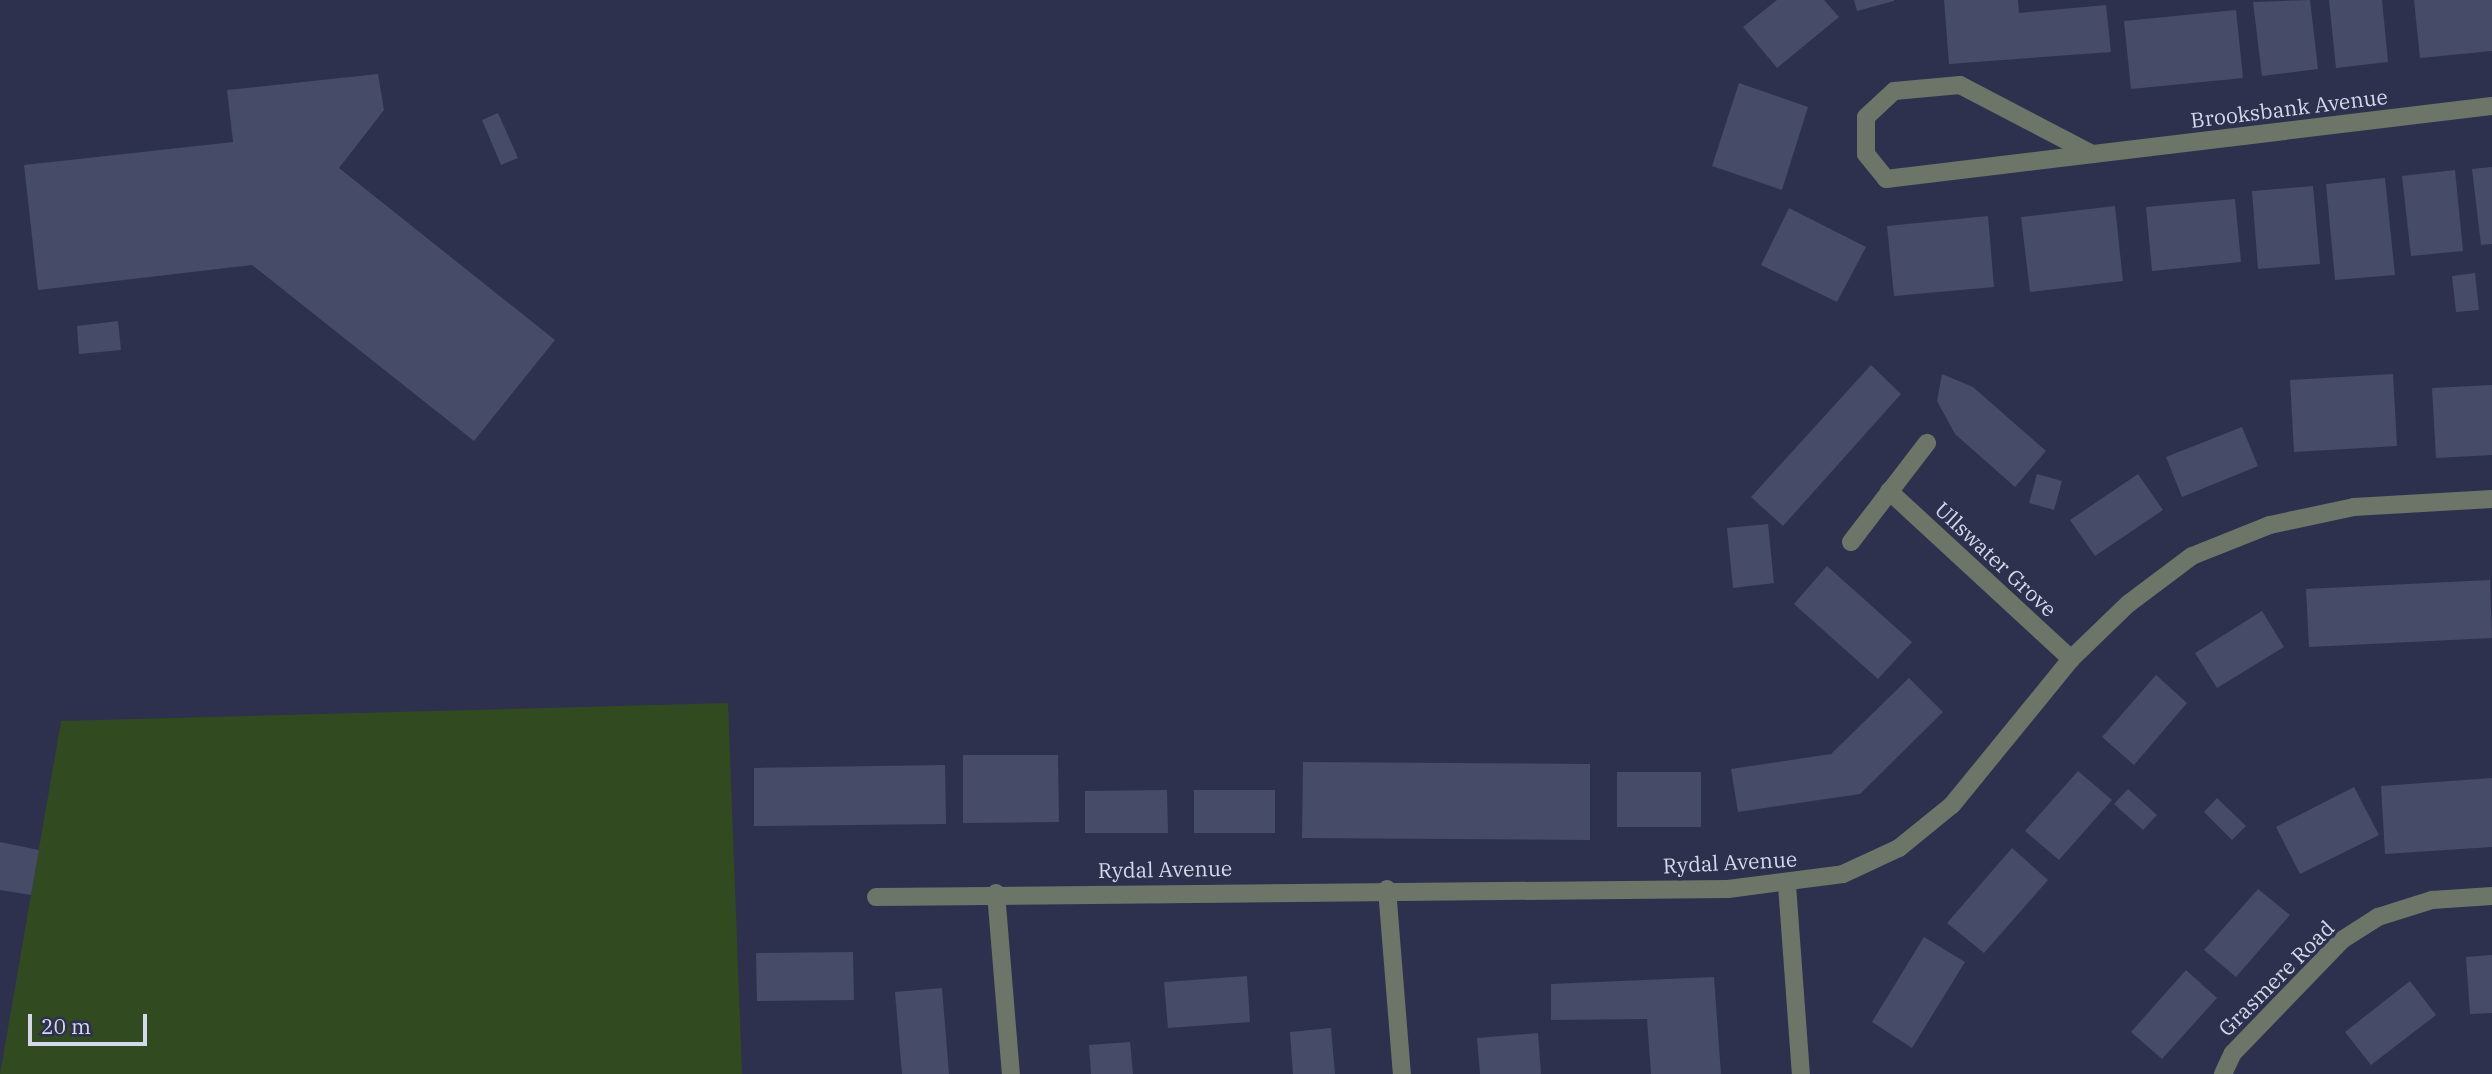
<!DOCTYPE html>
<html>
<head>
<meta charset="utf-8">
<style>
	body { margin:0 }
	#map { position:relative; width:2492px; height:1074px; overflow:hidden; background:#2d314d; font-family:"IBM Plex Serif",serif }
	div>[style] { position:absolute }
	.green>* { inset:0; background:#314a1f }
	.building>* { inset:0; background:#464b68 }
	.minor>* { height:18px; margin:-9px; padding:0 9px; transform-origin:9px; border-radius:9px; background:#6d7568 }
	span { translate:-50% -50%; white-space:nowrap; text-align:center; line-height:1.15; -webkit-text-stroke:7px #2d314d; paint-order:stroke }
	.street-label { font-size:21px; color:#d4d8ea }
	.scale { position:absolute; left:28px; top:1014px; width:119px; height:32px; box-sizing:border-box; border:4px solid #d4d8ea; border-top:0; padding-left:9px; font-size:21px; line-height:24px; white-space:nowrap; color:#d4d8ea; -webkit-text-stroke:5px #2d314d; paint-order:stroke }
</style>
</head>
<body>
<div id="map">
	<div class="green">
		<i style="clip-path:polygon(728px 703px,742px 1074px,0 1074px,61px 721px)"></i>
	</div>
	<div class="building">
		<i style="clip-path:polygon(1777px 0,1824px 0,1839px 17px,1777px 68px,1743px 27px)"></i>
		<i style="clip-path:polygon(1854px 0,1894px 0,1894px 1px,1857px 11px)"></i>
		<i style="clip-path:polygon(1944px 0,2018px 0,2019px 13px,2106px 5px,2111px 52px,1949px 64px)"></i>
		<i style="clip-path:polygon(2310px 0,2318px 69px,2262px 76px,2253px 2px)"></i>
		<i style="clip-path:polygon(2329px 0,2382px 0,2388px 62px,2336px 68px)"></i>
		<i style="clip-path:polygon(2414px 0,2492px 0,2492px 51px,2420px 58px)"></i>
		<i style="clip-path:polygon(2236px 10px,2243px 78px,2131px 89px,2124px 21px)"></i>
		<i style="clip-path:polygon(378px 74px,384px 110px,339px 168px,555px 340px,474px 441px,252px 265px,38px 290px,24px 165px,233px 142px,227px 90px)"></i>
		<i style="clip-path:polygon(1739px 83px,1808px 107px,1782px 190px,1712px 166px)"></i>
		<i style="clip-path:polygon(498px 113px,518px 158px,501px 165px,482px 120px)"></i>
		<i style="clip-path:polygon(2492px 167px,2492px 244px,2481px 245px,2472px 169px)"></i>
		<i style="clip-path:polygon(2455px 170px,2463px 251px,2411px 256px,2402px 176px)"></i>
		<i style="clip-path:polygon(2385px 178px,2395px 275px,2335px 280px,2326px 184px)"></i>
		<i style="clip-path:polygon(2313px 186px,2320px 264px,2258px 269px,2252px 191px)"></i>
		<i style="clip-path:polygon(2235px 199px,2241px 262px,2152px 271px,2146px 207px)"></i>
		<i style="clip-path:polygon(2115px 206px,2123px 281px,2030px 292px,2021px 217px)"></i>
		<i style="clip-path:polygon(1789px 208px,1866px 247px,1837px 302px,1761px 265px)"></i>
		<i style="clip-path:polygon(1988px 216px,1994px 287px,1894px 296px,1887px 226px)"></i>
		<i style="clip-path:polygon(2475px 273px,2479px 310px,2456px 312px,2452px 276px)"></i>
		<i style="clip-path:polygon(118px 321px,121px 350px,79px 354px,77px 326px)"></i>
		<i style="clip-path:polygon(1871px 365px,1901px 394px,1783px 526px,1751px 497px)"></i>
		<i style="clip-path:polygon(1942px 374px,1973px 387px,2046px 451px,2015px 487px,1955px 434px,1937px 401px)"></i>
		<i style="clip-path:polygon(2393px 374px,2397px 446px,2294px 452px,2290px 380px)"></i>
		<i style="clip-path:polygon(2492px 385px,2492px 455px,2436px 458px,2432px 388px)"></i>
		<i style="clip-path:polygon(2242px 427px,2258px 466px,2182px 497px,2166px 457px)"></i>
		<i style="clip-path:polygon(2037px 474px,2062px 481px,2054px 510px,2029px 503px)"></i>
		<i style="clip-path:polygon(2138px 474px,2163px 510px,2095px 556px,2070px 520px)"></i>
		<i style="clip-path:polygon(1768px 524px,1774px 583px,1733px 588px,1727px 528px)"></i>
		<i style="clip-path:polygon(1827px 566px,1912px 642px,1878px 679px,1794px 604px)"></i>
		<i style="clip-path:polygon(2490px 580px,2492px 638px,2309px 647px,2306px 589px)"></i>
		<i style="clip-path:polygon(2262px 611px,2284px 647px,2217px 688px,2195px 653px)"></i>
		<i style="clip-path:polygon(2156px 675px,2187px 703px,2134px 765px,2102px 737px)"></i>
		<i style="clip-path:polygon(1909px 678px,1943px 712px,1860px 794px,1738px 812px,1731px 769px,1831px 754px)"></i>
		<i style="clip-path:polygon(963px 755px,1058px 755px,1059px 822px,963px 823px)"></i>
		<i style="clip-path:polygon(1303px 762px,1590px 764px,1590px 840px,1302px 838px)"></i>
		<i style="clip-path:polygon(945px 765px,946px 824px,754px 826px,754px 768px)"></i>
		<i style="clip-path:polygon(2078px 771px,2112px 800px,2059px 860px,2025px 831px)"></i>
		<i style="clip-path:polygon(1617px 772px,1701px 772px,1701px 827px,1617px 827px)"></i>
		<i style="clip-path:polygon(2492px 778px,2492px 847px,2385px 854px,2381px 786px)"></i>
		<i style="clip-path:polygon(2354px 787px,2379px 835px,2300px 874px,2276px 827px)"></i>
		<i style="clip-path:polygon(2128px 789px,2157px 815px,2143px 830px,2114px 804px)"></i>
		<i style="clip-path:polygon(1167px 790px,1168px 833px,1085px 833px,1085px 791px)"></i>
		<i style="clip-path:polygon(1194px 790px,1275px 790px,1275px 833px,1194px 833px)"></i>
		<i style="clip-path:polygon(2217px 798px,2246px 826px,2232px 840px,2204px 812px)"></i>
		<i style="clip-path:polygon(0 842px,39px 850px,31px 895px,0 890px)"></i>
		<i style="clip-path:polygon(2012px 848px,2048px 880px,1984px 953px,1947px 923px)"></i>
		<i style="clip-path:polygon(2258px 889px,2290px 915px,2236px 977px,2204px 950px)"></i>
		<i style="clip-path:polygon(1924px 937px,1965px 962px,1912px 1048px,1872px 1022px)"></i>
		<i style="clip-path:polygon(853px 952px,854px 1000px,757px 1001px,756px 953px)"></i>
		<i style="clip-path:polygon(2492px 955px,2492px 1013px,2470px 1014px,2466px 957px)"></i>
		<i style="clip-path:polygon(2186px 970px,2217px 998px,2162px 1059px,2131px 1032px)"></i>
		<i style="clip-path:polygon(1247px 976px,1250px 1022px,1168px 1028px,1164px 982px)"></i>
		<i style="clip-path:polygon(1714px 977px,1721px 1074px,1651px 1074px,1647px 1019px,1551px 1020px,1551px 984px)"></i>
		<i style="clip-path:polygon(2410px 981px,2436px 1015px,2371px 1065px,2345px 1032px)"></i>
		<i style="clip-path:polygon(942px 988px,949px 1074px,902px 1074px,895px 992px)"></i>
		<i style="clip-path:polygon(1331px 1028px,1335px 1074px,1293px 1074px,1290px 1032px)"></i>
		<i style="clip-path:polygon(1538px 1033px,1541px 1074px,1480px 1074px,1477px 1038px)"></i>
		<i style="clip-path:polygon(1130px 1042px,1133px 1074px,1091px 1074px,1089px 1045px)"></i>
	</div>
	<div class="minor">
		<i style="left:2092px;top:154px;width:149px;rotate:-152.4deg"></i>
		<i style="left:1960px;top:85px;width:66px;rotate:174.8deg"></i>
		<i style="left:1894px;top:91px;width:38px;rotate:137deg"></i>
		<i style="left:1866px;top:117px;width:37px;rotate:90deg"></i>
		<i style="left:1866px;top:154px;width:32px;rotate:51deg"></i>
		<i style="left:1886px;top:179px;width:610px;rotate:-6.87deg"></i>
		<i style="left:1889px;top:491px;width:248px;rotate:42.7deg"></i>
		<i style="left:1851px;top:542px;width:125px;rotate:-52.5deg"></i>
		<i style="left:1787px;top:885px;width:190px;rotate:85.8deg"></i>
		<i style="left:1387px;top:889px;width:186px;rotate:85.4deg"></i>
		<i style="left:996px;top:893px;width:182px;rotate:85.3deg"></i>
		<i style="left:876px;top:897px;width:852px;rotate:-0.54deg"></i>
		<i style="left:1728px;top:889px;width:116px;rotate:-7.4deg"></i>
		<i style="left:1843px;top:874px;width:62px;rotate:-24.9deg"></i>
		<i style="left:1899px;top:848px;width:68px;rotate:-39.1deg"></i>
		<i style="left:1952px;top:805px;width:188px;rotate:-50.8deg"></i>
		<i style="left:2071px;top:659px;width:79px;rotate:-44deg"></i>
		<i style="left:2128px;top:604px;width:80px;rotate:-36.9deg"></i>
		<i style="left:2192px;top:556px;width:84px;rotate:-21.7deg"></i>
		<i style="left:2270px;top:525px;width:86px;rotate:-12.1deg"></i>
		<i style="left:2354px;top:507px;width:138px;rotate:-3.3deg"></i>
		<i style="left:2223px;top:1074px;width:23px;rotate:-65deg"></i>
		<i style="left:2233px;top:1053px;width:157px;rotate:-46deg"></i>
		<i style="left:2342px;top:940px;width:43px;rotate:-32.6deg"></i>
		<i style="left:2378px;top:917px;width:57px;rotate:-17.5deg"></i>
		<i style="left:2432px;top:900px;width:60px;rotate:-3.8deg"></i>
	</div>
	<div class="street-label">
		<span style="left:2289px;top:108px;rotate:-7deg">Brooksbank Avenue</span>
		<span style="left:1996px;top:559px;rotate:43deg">Ullswater Grove</span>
		<span style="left:1730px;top:862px;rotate:-3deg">Rydal Avenue</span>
		<span style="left:1165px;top:869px;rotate:-1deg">Rydal Avenue</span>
		<span style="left:2276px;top:978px;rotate:-45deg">Grasmere Road</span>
	</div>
	<div class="scale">20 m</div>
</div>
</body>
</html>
